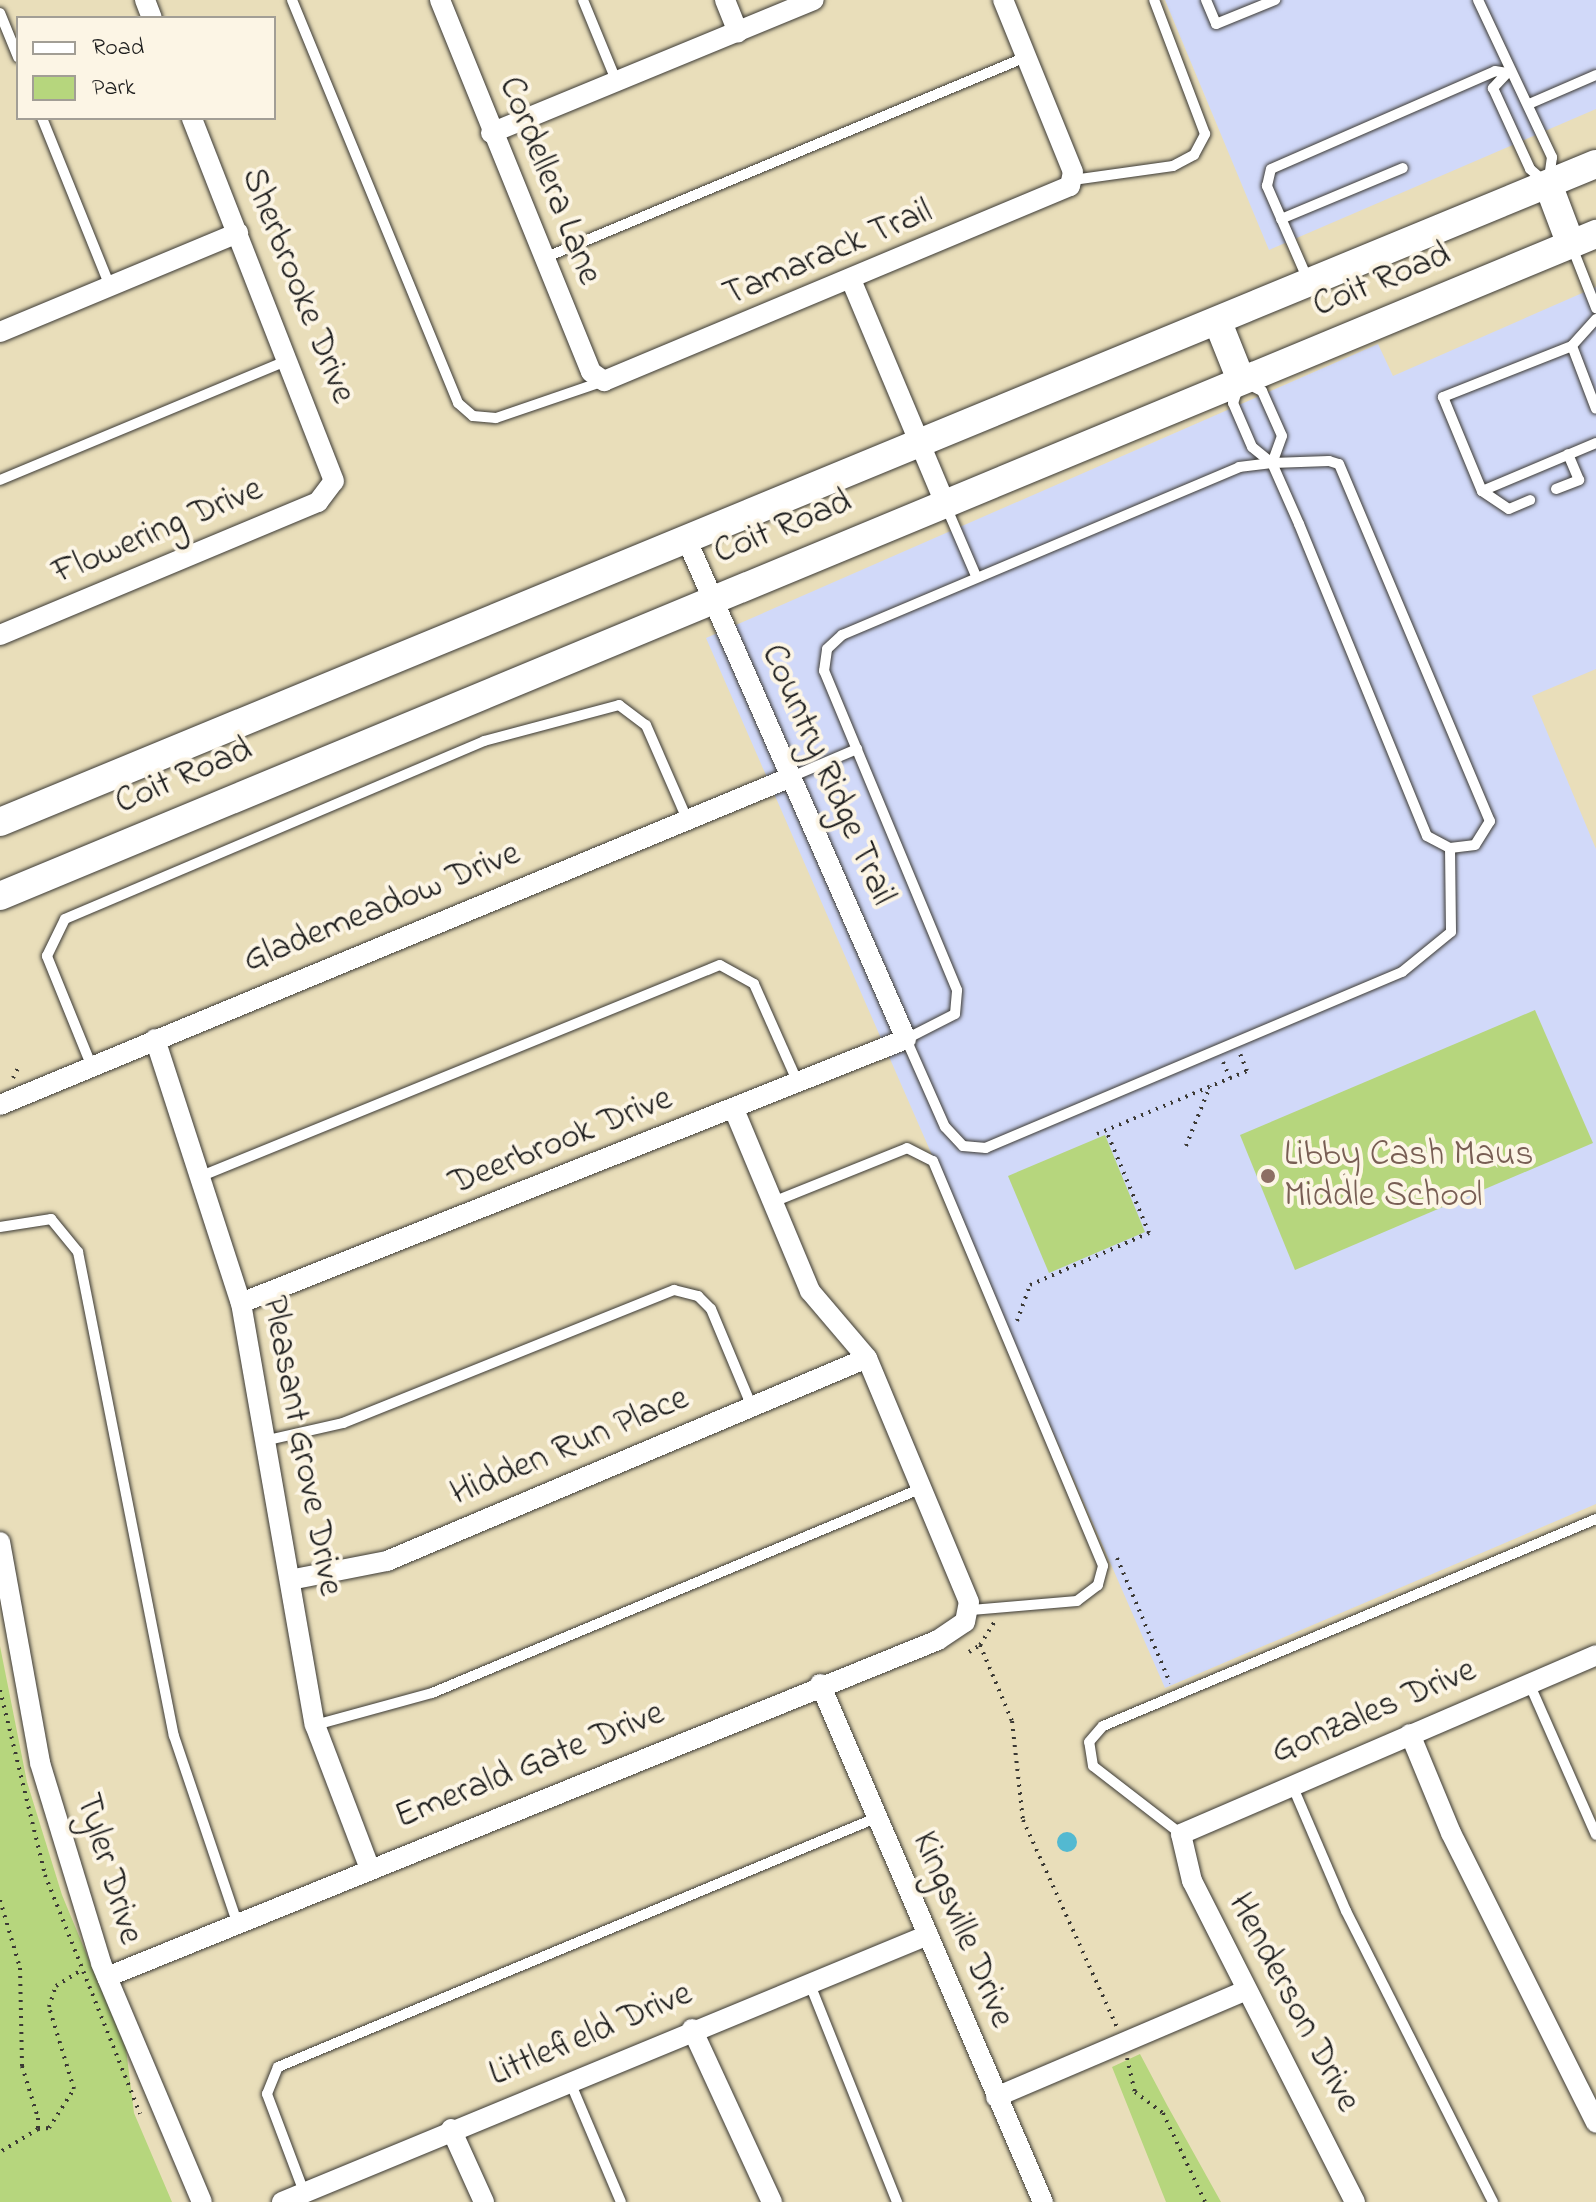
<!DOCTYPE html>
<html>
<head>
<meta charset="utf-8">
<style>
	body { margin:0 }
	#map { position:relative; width:1596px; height:2202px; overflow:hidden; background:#e9deba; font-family:"Indie Flower",sans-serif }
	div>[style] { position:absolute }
	.built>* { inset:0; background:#d1d9f9 }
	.green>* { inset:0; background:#b6d67d }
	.water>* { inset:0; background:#53b9d1 }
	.round { border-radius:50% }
	.path>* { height:4px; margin-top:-2px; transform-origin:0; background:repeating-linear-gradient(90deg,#3b3934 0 2px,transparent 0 8px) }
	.roads { filter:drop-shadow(0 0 2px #3b3934) drop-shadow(0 0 2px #3b3934) }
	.service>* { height:10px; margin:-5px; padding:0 5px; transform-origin:5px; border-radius:5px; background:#fff }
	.minor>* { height:20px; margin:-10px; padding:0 10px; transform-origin:10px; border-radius:10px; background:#fff }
	.secondary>* { height:28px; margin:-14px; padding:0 14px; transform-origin:14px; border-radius:14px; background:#fff }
	.dots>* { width:22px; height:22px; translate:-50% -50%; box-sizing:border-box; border:4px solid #fcf5e5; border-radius:50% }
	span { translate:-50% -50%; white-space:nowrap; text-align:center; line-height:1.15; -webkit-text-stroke:8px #fcf5e5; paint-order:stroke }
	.street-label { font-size:36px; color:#1c1c1c }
	.education-label { font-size:36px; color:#785e54 }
	.left { translate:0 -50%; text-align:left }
	.legend { position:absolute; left:16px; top:16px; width:260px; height:104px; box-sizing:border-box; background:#fcf5e5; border:2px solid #a29e95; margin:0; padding:10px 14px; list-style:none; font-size:24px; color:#1c1c1c }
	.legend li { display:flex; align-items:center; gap:16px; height:40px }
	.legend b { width:40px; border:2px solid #a29e95 }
</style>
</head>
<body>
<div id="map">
	<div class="built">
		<i style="clip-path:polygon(1165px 0,1596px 0,1596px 109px,1269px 250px)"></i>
		<i style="clip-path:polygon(1596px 287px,1596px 669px,1532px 696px,1596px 849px,1596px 1504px,1165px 1688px,706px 638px,1378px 344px,1393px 376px)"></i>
	</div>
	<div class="green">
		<i style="clip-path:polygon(1535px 1010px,1593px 1143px,1295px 1270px,1240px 1135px)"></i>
		<i style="clip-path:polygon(1105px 1135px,1145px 1232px,1049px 1273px,1008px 1176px)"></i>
		<i style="clip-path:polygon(0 1646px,27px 1782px,62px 1895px,126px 2049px,134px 2113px,172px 2202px,0 2202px)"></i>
		<i style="clip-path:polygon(1140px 2054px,1167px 2105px,1221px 2202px,1166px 2202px,1112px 2067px)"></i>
	</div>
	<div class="water">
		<i class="round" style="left:1057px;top:1832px;width:20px;height:20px"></i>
	</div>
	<div class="path">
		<i style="left:1223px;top:1062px;width:17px;rotate:66deg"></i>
		<i style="left:13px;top:1078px;width:11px;rotate:-63deg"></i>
		<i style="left:1097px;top:1134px;width:163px;rotate:-22.8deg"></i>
		<i style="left:1247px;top:1071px;width:18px;rotate:-112deg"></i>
		<i style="left:1186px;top:1146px;width:65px;rotate:-68.2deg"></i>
		<i style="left:1017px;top:1321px;width:38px;rotate:-70deg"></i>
		<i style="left:1030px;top:1285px;width:130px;rotate:-23.6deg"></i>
		<i style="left:1149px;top:1233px;width:112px;rotate:-112.7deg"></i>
		<i style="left:1117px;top:1558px;width:136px;rotate:67deg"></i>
		<i style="left:980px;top:1645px;width:28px;rotate:-58deg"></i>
		<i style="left:969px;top:1652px;width:13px;rotate:-32deg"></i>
		<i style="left:980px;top:1645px;width:82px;rotate:67.2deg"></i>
		<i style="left:1012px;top:1721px;width:100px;rotate:83.7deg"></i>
		<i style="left:1023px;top:1820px;width:227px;rotate:65.6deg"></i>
		<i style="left:0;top:1690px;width:190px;rotate:76.3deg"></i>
		<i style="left:45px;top:1875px;width:257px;rotate:68.3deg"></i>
		<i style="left:0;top:1900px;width:71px;rotate:73.6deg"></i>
		<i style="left:20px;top:1968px;width:98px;rotate:88.8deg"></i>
		<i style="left:22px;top:2066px;width:54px;rotate:72.9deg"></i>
		<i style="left:38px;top:2118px;width:11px;rotate:90deg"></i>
		<i style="left:38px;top:2129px;width:44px;rotate:148.8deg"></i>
		<i style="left:1127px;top:2058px;width:35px;rotate:77deg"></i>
		<i style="left:1135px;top:2092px;width:35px;rotate:37deg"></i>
		<i style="left:1163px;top:2113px;width:98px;rotate:64.7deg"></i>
		<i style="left:38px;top:2129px;width:11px;rotate:-5deg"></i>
		<i style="left:49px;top:2128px;width:46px;rotate:-57.3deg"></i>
		<i style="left:74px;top:2089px;width:86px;rotate:-107deg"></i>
		<i style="left:49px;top:2007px;width:22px;rotate:-72deg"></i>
		<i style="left:56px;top:1986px;width:28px;rotate:-32deg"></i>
	</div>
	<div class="roads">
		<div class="service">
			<i style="left:292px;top:0;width:436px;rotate:67.6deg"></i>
			<i style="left:458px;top:403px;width:20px;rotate:41deg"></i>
			<i style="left:473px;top:416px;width:23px;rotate:5deg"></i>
			<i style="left:496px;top:418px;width:114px;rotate:-18.9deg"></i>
			<i style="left:583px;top:0;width:87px;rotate:67.6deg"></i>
			<i style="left:1206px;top:0;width:26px;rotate:67deg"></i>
			<i style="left:1216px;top:24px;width:64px;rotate:-22.1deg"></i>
			<i style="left:1478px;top:0;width:174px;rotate:64.8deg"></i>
			<i style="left:1552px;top:157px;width:22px;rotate:98deg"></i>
			<i style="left:0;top:13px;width:48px;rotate:67.8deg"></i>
			<i style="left:1507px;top:73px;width:21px;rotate:133deg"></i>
			<i style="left:1493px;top:88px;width:89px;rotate:65.4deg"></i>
			<i style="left:1530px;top:169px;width:20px;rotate:41deg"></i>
			<i style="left:1529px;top:104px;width:73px;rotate:-23.4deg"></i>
			<i style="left:42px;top:118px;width:181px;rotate:68deg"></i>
			<i style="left:1073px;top:180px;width:101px;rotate:-8deg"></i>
			<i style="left:1173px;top:166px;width:24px;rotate:-28deg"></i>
			<i style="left:1194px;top:155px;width:24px;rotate:-62deg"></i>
			<i style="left:1205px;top:134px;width:143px;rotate:-110.8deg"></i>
			<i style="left:1281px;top:219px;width:132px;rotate:-22.7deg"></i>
			<i style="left:1572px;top:247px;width:66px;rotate:68.5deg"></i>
			<i style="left:544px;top:258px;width:522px;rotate:-22.64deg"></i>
			<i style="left:1308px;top:280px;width:103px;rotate:-113.6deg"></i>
			<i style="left:1267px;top:186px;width:17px;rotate:-77deg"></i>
			<i style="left:1271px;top:169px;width:244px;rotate:-23.6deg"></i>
			<i style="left:1495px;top:71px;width:12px;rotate:9deg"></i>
			<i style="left:1596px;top:319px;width:36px;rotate:132deg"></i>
			<i style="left:1572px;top:346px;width:67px;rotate:69.1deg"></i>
			<i style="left:1572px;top:346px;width:139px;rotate:158.4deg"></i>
			<i style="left:1443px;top:397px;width:102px;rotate:67.5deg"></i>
			<i style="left:1482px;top:491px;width:124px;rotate:-22.8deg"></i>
			<i style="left:1248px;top:384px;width:16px;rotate:27deg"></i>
			<i style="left:1262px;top:391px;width:49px;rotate:66deg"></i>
			<i style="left:1282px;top:436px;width:29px;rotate:110deg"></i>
			<i style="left:1238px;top:388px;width:16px;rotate:108deg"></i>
			<i style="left:1233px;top:403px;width:48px;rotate:66.6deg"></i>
			<i style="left:1252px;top:447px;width:26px;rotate:39deg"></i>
			<i style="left:1272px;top:463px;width:67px;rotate:66.1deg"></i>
			<i style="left:1299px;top:524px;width:337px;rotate:67.7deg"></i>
			<i style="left:1427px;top:836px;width:26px;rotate:28deg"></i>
			<i style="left:1450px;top:848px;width:84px;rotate:89.3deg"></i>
			<i style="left:1451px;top:932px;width:63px;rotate:140.8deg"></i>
			<i style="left:1402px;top:972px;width:452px;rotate:157.1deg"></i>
			<i style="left:986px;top:1148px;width:23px;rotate:-175deg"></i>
			<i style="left:963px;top:1146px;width:26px;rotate:-133deg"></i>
			<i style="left:945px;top:1127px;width:96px;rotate:-113.9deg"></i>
			<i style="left:906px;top:1039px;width:55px;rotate:-27deg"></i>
			<i style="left:955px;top:1014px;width:24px;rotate:-85deg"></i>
			<i style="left:957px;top:990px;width:346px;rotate:-112.6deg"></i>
			<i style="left:824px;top:671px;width:22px;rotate:-82deg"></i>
			<i style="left:827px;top:649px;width:21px;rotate:-43deg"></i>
			<i style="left:842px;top:635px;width:431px;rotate:-22.9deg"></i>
			<i style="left:1239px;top:467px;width:33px;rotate:-7deg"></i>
			<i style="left:1272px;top:463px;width:57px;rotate:-2deg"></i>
			<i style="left:1329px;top:461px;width:10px;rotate:17deg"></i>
			<i style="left:1339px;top:464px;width:388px;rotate:67.1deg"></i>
			<i style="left:1490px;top:821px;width:28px;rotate:122deg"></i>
			<i style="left:1475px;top:845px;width:25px;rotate:173deg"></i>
			<i style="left:0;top:480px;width:314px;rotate:-22.6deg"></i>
			<i style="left:1556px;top:489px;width:25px;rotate:-21deg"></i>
			<i style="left:1579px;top:480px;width:28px;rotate:-113deg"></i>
			<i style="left:1482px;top:491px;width:32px;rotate:34deg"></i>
			<i style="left:1509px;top:509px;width:23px;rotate:-23deg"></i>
			<i style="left:945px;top:504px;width:78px;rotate:66.7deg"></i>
			<i style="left:791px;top:777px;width:72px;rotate:-23deg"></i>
			<i style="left:92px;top:1067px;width:120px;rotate:-112.1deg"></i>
			<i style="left:47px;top:956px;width:41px;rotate:-64.1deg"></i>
			<i style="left:65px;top:919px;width:455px;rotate:-23deg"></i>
			<i style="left:484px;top:741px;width:140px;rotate:-14.9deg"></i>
			<i style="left:619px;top:705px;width:34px;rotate:37deg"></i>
			<i style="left:646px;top:725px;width:103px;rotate:66.4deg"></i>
			<i style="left:204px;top:1175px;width:557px;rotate:-22.15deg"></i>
			<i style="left:720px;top:965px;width:39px;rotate:29deg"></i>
			<i style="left:754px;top:984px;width:108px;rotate:66deg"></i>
			<i style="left:773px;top:1202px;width:144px;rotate:-21.9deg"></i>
			<i style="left:907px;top:1148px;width:29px;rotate:27deg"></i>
			<i style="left:933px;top:1161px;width:439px;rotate:67.2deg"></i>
			<i style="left:1103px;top:1566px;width:20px;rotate:105deg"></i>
			<i style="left:1098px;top:1585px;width:26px;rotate:143deg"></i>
			<i style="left:1077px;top:1601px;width:106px;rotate:175.1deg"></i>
			<i style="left:0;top:1227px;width:52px;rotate:-8.9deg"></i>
			<i style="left:51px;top:1219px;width:43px;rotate:50.7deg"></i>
			<i style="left:78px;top:1252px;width:493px;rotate:78.8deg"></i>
			<i style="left:174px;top:1736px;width:200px;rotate:71.3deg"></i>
			<i style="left:268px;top:1440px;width:77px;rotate:-12.8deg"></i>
			<i style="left:343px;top:1423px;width:357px;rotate:-21.9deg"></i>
			<i style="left:674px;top:1290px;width:25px;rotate:14deg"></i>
			<i style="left:698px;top:1296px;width:18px;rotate:45deg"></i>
			<i style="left:711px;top:1309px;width:106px;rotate:67.3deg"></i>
			<i style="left:1529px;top:1683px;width:166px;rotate:66.2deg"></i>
			<i style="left:315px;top:1725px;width:121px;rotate:-15.3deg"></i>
			<i style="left:432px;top:1693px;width:531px;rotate:-22.7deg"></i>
			<i style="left:1292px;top:1785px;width:137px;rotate:66.8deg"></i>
			<i style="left:1346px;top:1911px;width:326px;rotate:63.2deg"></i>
			<i style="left:1181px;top:1834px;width:111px;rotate:-142.3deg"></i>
			<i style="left:1093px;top:1766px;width:24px;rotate:-99deg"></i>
			<i style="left:1089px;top:1742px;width:21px;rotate:-49deg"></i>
			<i style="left:1103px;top:1726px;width:535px;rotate:-22.78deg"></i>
			<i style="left:809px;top:1982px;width:237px;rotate:68.2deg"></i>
			<i style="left:570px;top:2082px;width:130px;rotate:67deg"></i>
			<i style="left:304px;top:2192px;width:105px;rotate:-110.7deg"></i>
			<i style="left:267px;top:2094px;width:29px;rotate:-68deg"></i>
			<i style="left:278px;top:2067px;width:648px;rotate:-22.61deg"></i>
		</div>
		<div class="minor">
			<i style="left:145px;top:0;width:19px;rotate:69deg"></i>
			<i style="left:440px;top:0;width:401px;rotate:67.9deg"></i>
			<i style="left:591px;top:372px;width:16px;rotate:35deg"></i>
			<i style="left:604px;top:381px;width:505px;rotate:-22.71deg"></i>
			<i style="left:1070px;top:186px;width:14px;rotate:-78deg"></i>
			<i style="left:1073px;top:172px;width:186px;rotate:-112.1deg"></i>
			<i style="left:725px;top:0;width:35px;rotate:68deg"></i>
			<i style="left:491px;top:133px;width:349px;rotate:-22.4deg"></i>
			<i style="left:852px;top:282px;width:240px;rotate:67.2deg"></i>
			<i style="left:0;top:332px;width:258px;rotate:-22.6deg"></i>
			<i style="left:0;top:635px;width:345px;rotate:-22.7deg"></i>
			<i style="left:318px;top:502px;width:26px;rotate:-53deg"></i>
			<i style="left:334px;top:481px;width:390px;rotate:-111.4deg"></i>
			<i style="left:155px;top:1039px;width:278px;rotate:72deg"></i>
			<i style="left:241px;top:1303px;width:428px;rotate:80.1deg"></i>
			<i style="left:315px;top:1725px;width:154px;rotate:69.1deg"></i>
			<i style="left:0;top:1105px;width:856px;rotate:-22.52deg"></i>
			<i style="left:241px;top:1303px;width:715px;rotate:-21.65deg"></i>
			<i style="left:906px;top:1039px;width:547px;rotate:-113.71deg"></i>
			<i style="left:0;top:1542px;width:225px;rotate:79.7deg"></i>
			<i style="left:40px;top:1763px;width:209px;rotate:73deg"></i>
			<i style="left:101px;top:1963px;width:259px;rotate:67.1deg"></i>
			<i style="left:295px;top:1579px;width:94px;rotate:-11.1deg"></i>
			<i style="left:387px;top:1561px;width:521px;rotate:-22.92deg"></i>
			<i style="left:820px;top:1684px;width:564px;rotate:66.71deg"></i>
			<i style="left:1410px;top:1734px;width:107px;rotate:67.5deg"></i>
			<i style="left:1451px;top:1833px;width:324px;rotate:63.4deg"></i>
			<i style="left:107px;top:1977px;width:897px;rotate:-22.07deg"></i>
			<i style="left:938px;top:1640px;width:32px;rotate:-34deg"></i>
			<i style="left:965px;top:1622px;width:20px;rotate:-79deg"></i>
			<i style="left:969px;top:1602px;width:264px;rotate:-112.7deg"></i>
			<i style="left:867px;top:1358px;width:88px;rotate:-130.4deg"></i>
			<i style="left:810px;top:1291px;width:197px;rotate:-112.7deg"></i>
			<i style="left:692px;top:2029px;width:191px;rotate:65.2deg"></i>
			<i style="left:996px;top:2097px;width:270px;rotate:-23.1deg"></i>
			<i style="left:451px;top:2129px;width:80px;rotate:65.7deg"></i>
			<i style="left:282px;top:2202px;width:699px;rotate:-22.46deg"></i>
			<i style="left:1355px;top:2202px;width:360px;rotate:-116.9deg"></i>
			<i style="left:1192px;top:1881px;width:48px;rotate:-103.2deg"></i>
			<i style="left:1181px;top:1834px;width:452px;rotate:-23.3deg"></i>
		</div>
		<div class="secondary">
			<i style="left:1548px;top:184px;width:65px;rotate:69.3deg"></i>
			<i style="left:1219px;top:325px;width:59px;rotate:68.2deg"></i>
			<i style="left:0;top:822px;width:1726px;rotate:-22.41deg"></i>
			<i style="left:0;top:896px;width:1728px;rotate:-22.53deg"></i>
		</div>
	</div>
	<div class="dots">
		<i style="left:1268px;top:1176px;background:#8d6e63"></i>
	</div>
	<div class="street-label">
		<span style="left:549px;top:181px;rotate:68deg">Cordellera Lane</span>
		<span style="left:828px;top:254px;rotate:-23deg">Tamarack Trail</span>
		<span style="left:1382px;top:281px;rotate:-22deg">Coit Road</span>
		<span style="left:297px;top:286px;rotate:68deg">Sherbrooke Drive</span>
		<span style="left:783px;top:528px;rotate:-22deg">Coit Road</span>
		<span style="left:158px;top:532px;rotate:-23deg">Flowering Drive</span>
		<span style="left:827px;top:775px;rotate:66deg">Country Ridge Trail</span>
		<span style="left:184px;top:777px;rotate:-23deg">Coit Road</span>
		<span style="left:382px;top:908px;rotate:-22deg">Glademeadow Drive</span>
		<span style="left:561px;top:1142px;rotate:-22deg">Deerbrook Drive</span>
		<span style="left:301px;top:1446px;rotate:79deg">Pleasant Grove Drive</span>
		<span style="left:570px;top:1447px;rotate:-23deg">Hidden Run Place</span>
		<span style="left:1374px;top:1712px;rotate:-23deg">Gonzales Drive</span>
		<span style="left:530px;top:1766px;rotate:-22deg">Emerald Gate Drive</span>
		<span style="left:108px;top:1869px;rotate:73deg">Tyler Drive</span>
		<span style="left:962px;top:1930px;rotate:67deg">Kingsville Drive</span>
		<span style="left:1293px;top:2003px;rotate:62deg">Henderson Drive</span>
		<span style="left:591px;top:2035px;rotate:-23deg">Littlefield Drive</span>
	</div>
	<div class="education-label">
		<span class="left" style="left:1284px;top:1176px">Libby Cash Maus<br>Middle School</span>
	</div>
	<ul class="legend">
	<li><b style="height:10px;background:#fff"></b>Road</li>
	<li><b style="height:22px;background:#b6d67d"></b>Park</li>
	</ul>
</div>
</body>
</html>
